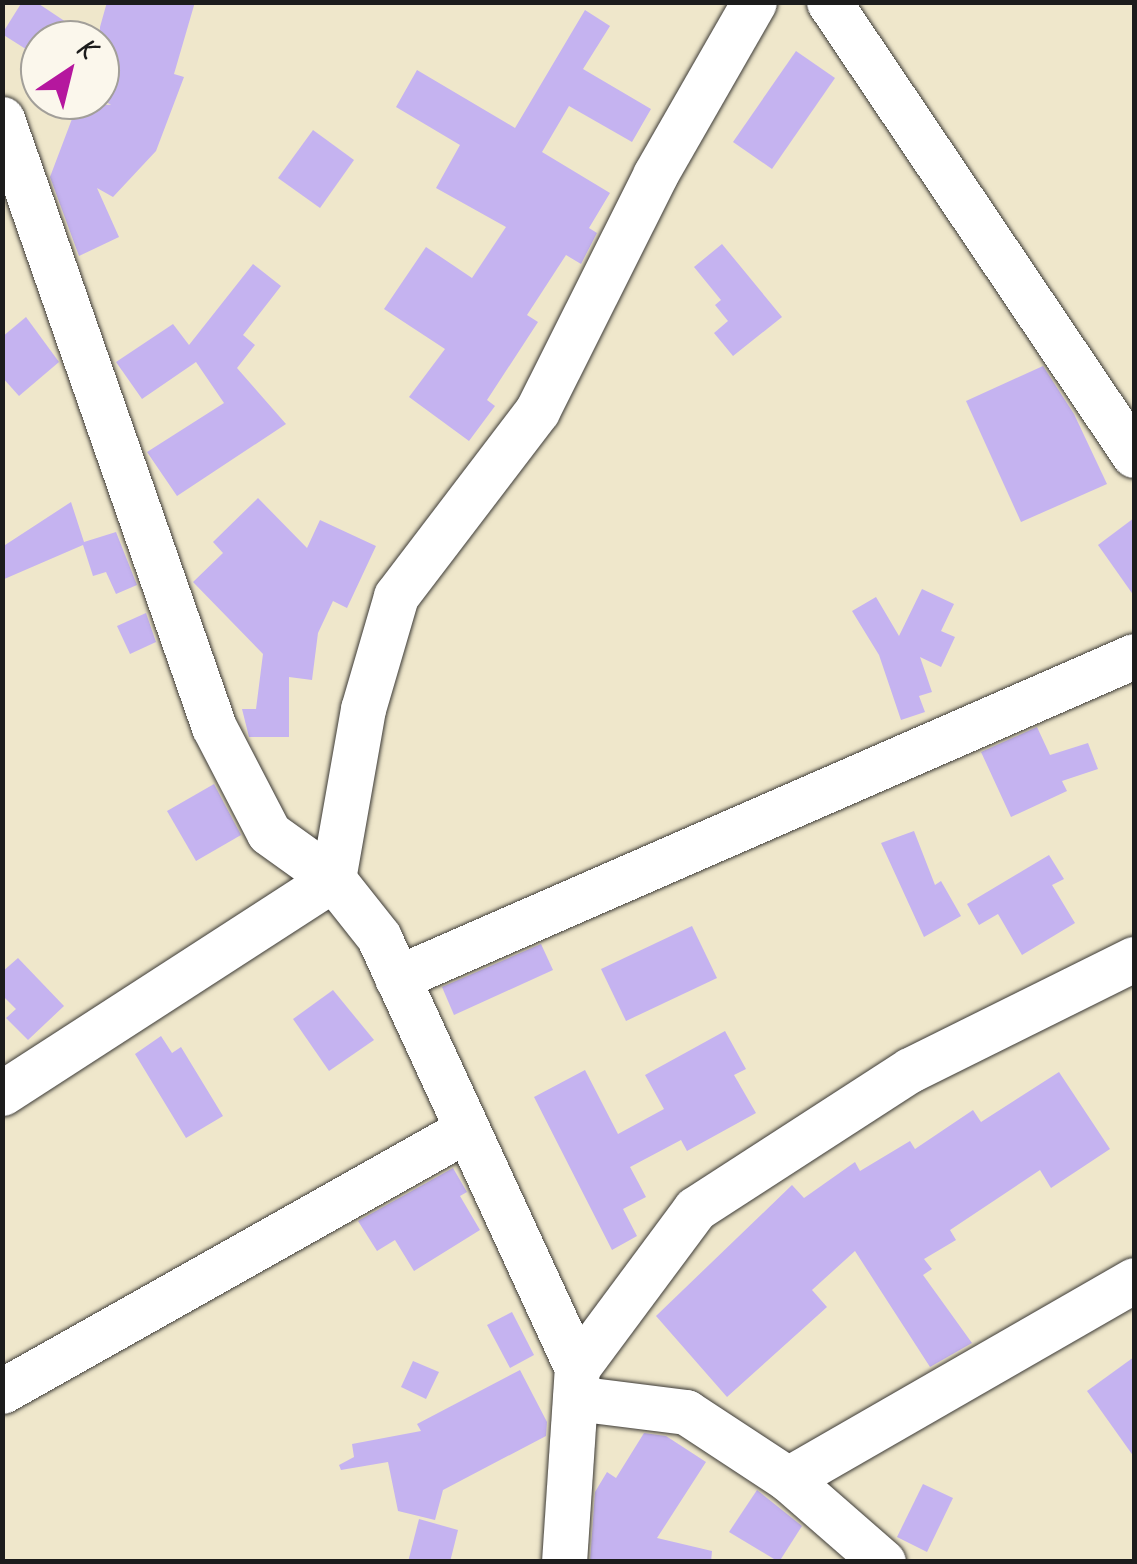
<!DOCTYPE html>
<html>
<head>
<meta charset="utf-8">
<style>
	body { margin:0 }
	#map { position:relative; width:1137px; height:1564px; overflow:hidden; background:#efe7cb; font-family:Caveat,sans-serif }
	div>[style] { position:absolute }
	.building>* { inset:0; background:#c5b3f0 }
	.roads { filter:drop-shadow(0 0 2px #3c3a36) drop-shadow(0 0 2px #3c3a36) }
	.minor>* { height:45px; margin:-22.5px; padding:0 22.5px; transform-origin:22.5px; border-radius:22.5px; background:#fff }
	span { translate:-50% -50%; white-space:nowrap; text-align:center; line-height:1.15; -webkit-text-stroke:9px #fbf7ec; paint-order:stroke }
	.frame { position:absolute; inset:0; border:5px solid #1c1c1c; pointer-events:none }
	.north { position:absolute; left:20px; top:20px; width:100px; height:100px; box-sizing:border-box; background:#fbf7ec; border:2px solid #a29f99; border-radius:50%; rotate:35deg; font-size:28px; font-weight:700; line-height:40px; text-align:center; color:#1c1c1c }
	.north::after { content:''; display:block; margin:auto; width:35px; height:45px; background:#b5179e; clip-path:polygon(50% 0,100% 100%,50% 72%,0 100%) }
</style>
</head>
<body>
<div id="map">
	<div class="building">
		<i style="clip-path:polygon(22px 2px,36px 2px,93px 40px,40px 40px,40px 58px,2px 34px)"></i>
		<i style="clip-path:polygon(107px 2px,195px 2px,174px 74px,184px 77px,156px 151px,113px 197px,97px 188px,119px 237px,79px 256px,50px 177px,78px 103px,111px 105px,100px 98px,100px 27px)"></i>
		<i style="clip-path:polygon(585px 10px,610px 26px,583px 69px,651px 109px,632px 142px,569px 106px,542px 152px,610px 193px,589px 228px,597px 233px,581px 264px,566px 255px,527px 315px,538px 322px,487px 400px,495px 406px,469px 441px,409px 397px,445px 349px,384px 309px,426px 247px,472px 278px,506px 227px,436px 188px,460px 145px,396px 107px,417px 70px,515px 128px)"></i>
		<i style="clip-path:polygon(796px 51px,835px 78px,772px 169px,733px 142px)"></i>
		<i style="clip-path:polygon(313px 130px,354px 160px,320px 208px,278px 178px)"></i>
		<i style="clip-path:polygon(722px 244px,782px 317px,733px 356px,714px 333px,728px 321px,715px 305px,721px 300px,694px 267px)"></i>
		<i style="clip-path:polygon(253px 264px,281px 286px,243px 335px,255px 345px,237px 368px,286px 424px,177px 496px,147px 452px,224px 403px,196px 362px,142px 399px,116px 362px,173px 324px,189px 345px)"></i>
		<i style="clip-path:polygon(26px 317px,59px 362px,19px 396px,2px 377px,2px 337px)"></i>
		<i style="clip-path:polygon(1043px 366px,1074px 414px,1107px 484px,1021px 522px,966px 401px)"></i>
		<i style="clip-path:polygon(258px 498px,307px 548px,320px 520px,376px 546px,347px 608px,333px 601px,318px 633px,312px 680px,289px 677px,289px 737px,249px 737px,242px 709px,256px 709px,263px 654px,193px 582px,223px 553px,213px 542px)"></i>
		<i style="clip-path:polygon(71px 502px,84px 542px,116px 532px,137px 585px,116px 594px,106px 572px,93px 576px,83px 545px,2px 580px,2px 547px)"></i>
		<i style="clip-path:polygon(1134px 518px,1134px 596px,1098px 545px)"></i>
		<i style="clip-path:polygon(922px 589px,954px 604px,941px 631px,955px 637px,941px 667px,920px 657px,932px 692px,919px 696px,925px 712px,901px 720px,879px 655px,852px 611px,876px 597px,899px 636px)"></i>
		<i style="clip-path:polygon(146px 613px,156px 642px,130px 654px,117px 626px)"></i>
		<i style="clip-path:polygon(1037px 727px,1050px 755px,1088px 743px,1098px 769px,1062px 781px,1067px 791px,1011px 817px,981px 752px)"></i>
		<i style="clip-path:polygon(214px 784px,241px 835px,196px 861px,167px 811px)"></i>
		<i style="clip-path:polygon(914px 831px,935px 885px,941px 881px,961px 916px,924px 937px,881px 843px)"></i>
		<i style="clip-path:polygon(1049px 855px,1064px 879px,1052px 885px,1075px 923px,1022px 955px,998px 914px,979px 925px,967px 904px)"></i>
		<i style="clip-path:polygon(692px 926px,717px 978px,626px 1021px,601px 969px)"></i>
		<i style="clip-path:polygon(541px 944px,553px 970px,454px 1015px,442px 987px)"></i>
		<i style="clip-path:polygon(18px 958px,64px 1006px,28px 1040px,6px 1018px,16px 1009px,2px 995px,2px 972px)"></i>
		<i style="clip-path:polygon(333px 990px,374px 1040px,329px 1071px,293px 1019px)"></i>
		<i style="clip-path:polygon(725px 1031px,746px 1069px,734px 1075px,756px 1113px,687px 1151px,681px 1140px,630px 1167px,646px 1197px,623px 1209px,637px 1236px,612px 1250px,534px 1097px,585px 1070px,618px 1134px,664px 1109px,645px 1075px)"></i>
		<i style="clip-path:polygon(161px 1036px,172px 1053px,181px 1047px,223px 1116px,186px 1138px,135px 1054px)"></i>
		<i style="clip-path:polygon(1059px 1072px,1110px 1149px,1051px 1188px,1040px 1170px,950px 1230px,956px 1240px,924px 1259px,932px 1269px,923px 1275px,972px 1343px,930px 1367px,855px 1251px,812px 1290px,827px 1307px,727px 1397px,656px 1316px,792px 1185px,804px 1198px,855px 1162px,860px 1171px,910px 1141px,915px 1149px,973px 1110px,981px 1122px)"></i>
		<i style="clip-path:polygon(453px 1168px,467px 1192px,460px 1196px,480px 1230px,414px 1271px,395px 1240px,377px 1251px,358px 1221px)"></i>
		<i style="clip-path:polygon(512px 1312px,534px 1355px,510px 1368px,487px 1325px)"></i>
		<i style="clip-path:polygon(1134px 1357px,1134px 1457px,1087px 1391px)"></i>
		<i style="clip-path:polygon(413px 1361px,439px 1372px,426px 1399px,401px 1387px)"></i>
		<i style="clip-path:polygon(520px 1370px,547px 1422px,546px 1436px,443px 1490px,435px 1520px,398px 1511px,388px 1462px,341px 1470px,339px 1465px,354px 1457px,352px 1444px,421px 1431px,417px 1424px)"></i>
		<i style="clip-path:polygon(644px 1433px,666px 1436px,706px 1462px,657px 1538px,712px 1551px,711px 1562px,590px 1562px,595px 1492px,607px 1472px,616px 1478px)"></i>
		<i style="clip-path:polygon(923px 1484px,953px 1498px,927px 1552px,897px 1537px)"></i>
		<i style="clip-path:polygon(757px 1490px,802px 1526px,779px 1562px,729px 1532px)"></i>
		<i style="clip-path:polygon(419px 1519px,458px 1530px,450px 1562px,408px 1562px)"></i>
	</div>
	<div class="roads">
		<div class="minor">
			<i style="left:829px;top:2px;width:546px;rotate:56.05deg"></i>
			<i style="left:2px;top:119px;width:644px;rotate:70.78deg"></i>
			<i style="left:214px;top:727px;width:119px;rotate:62.6deg"></i>
			<i style="left:269px;top:833px;width:79px;rotate:35.7deg"></i>
			<i style="left:333px;top:879px;width:394px;rotate:147.1deg"></i>
			<i style="left:397px;top:978px;width:804px;rotate:-23.6deg"></i>
			<i style="left:577px;top:1368px;width:474px;rotate:-114.7deg"></i>
			<i style="left:379px;top:937px;width:74px;rotate:-128.4deg"></i>
			<i style="left:333px;top:879px;width:173px;rotate:-80deg"></i>
			<i style="left:363px;top:709px;width:118px;rotate:-73.7deg"></i>
			<i style="left:396px;top:596px;width:233px;rotate:-52.7deg"></i>
			<i style="left:537px;top:411px;width:264px;rotate:-63.4deg"></i>
			<i style="left:655px;top:175px;width:199px;rotate:-60.2deg"></i>
			<i style="left:2px;top:1391px;width:532px;rotate:-29.36deg"></i>
			<i style="left:575px;top:1398px;width:112px;rotate:7.2deg"></i>
			<i style="left:686px;top:1412px;width:122px;rotate:33.3deg"></i>
			<i style="left:788px;top:1479px;width:126px;rotate:41.1deg"></i>
			<i style="left:788px;top:1479px;width:399px;rotate:-29.9deg"></i>
			<i style="left:564px;top:1562px;width:194px;rotate:-86.2deg"></i>
			<i style="left:577px;top:1368px;width:198px;rotate:-53.4deg"></i>
			<i style="left:695px;top:1209px;width:256px;rotate:-32.9deg"></i>
			<i style="left:910px;top:1070px;width:250px;rotate:-26.4deg"></i>
		</div>
	</div>
	<div class="frame"></div>
	<div class="north">K</div>
</div>
</body>
</html>
